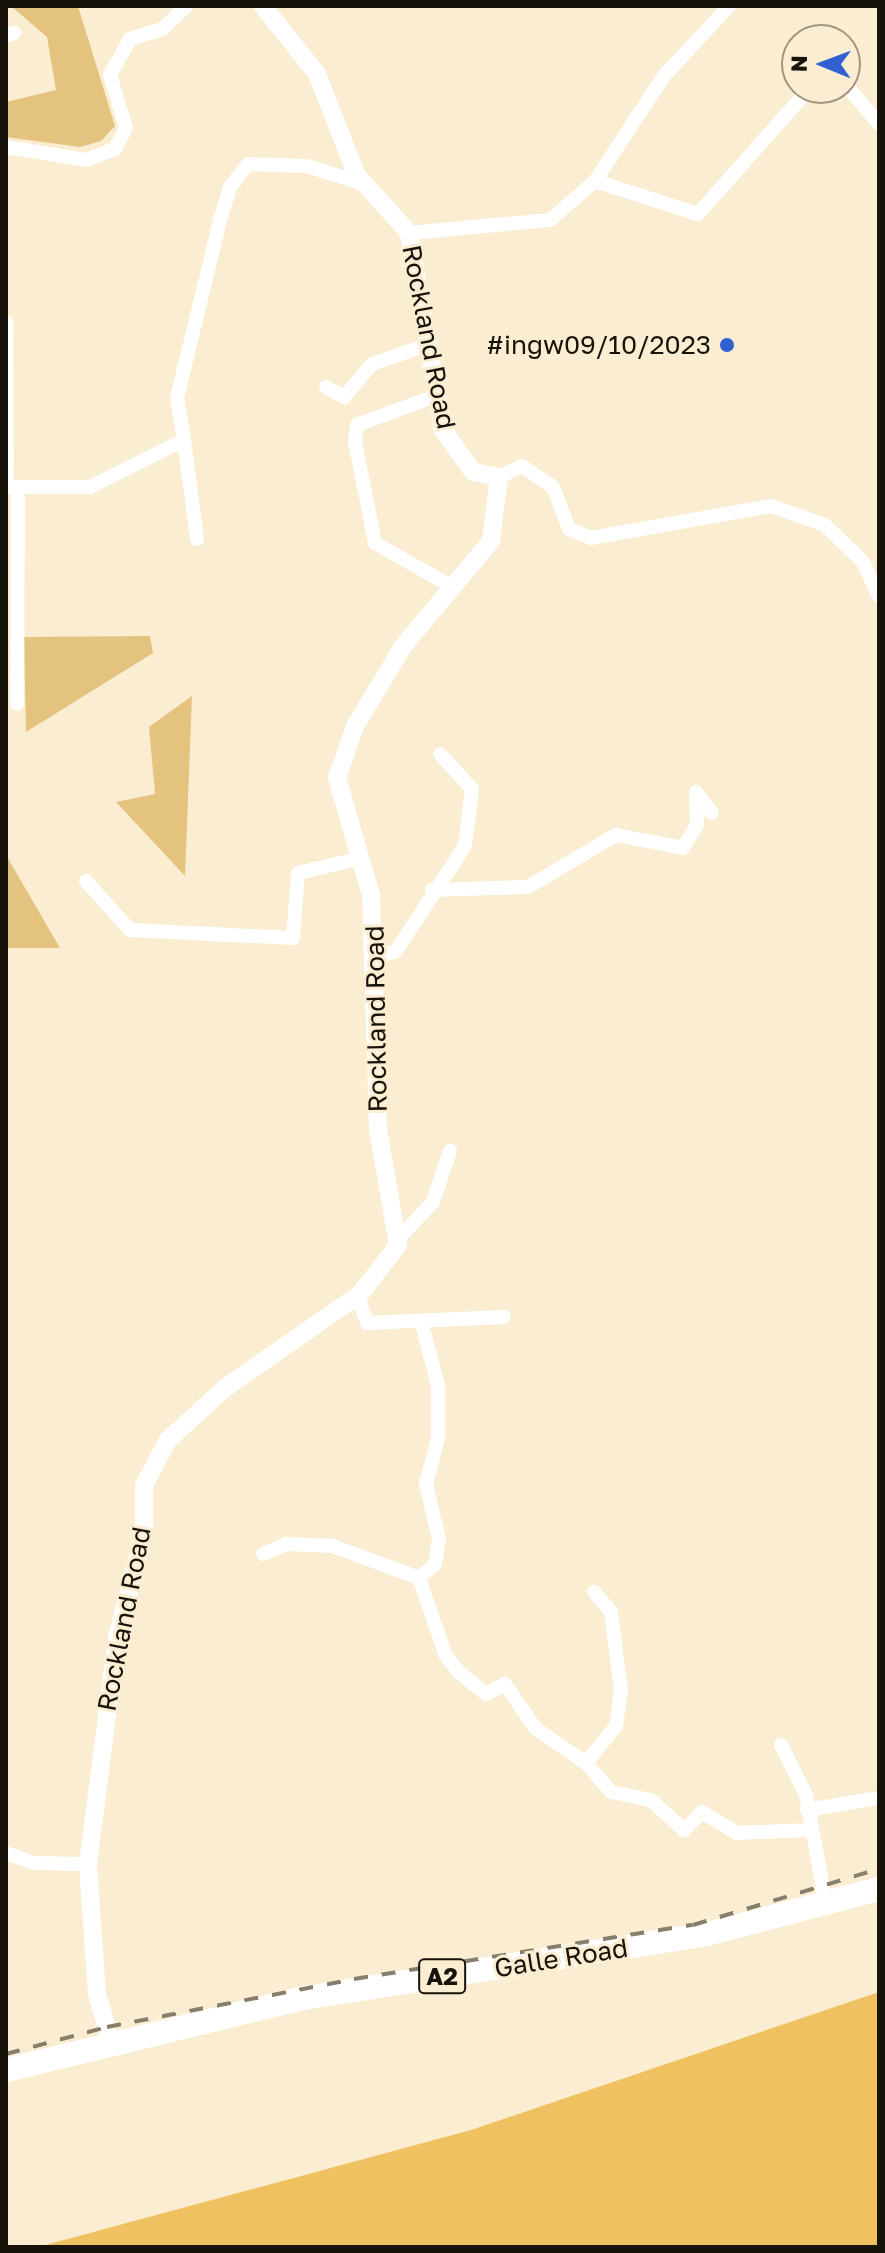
<!DOCTYPE html>
<html>
<head>
<meta charset="utf-8">
<style>
	body { margin:0 }
	#map { position:relative; width:885px; height:2253px; overflow:hidden; background:#faedd1; font-family:"Golos Text",sans-serif }
	div>[style] { position:absolute }
	.green>* { inset:0; background:#e4c37e }
	.water>* { inset:0; background:#efc160 }
	.minor>* { height:14px; margin:-7px; padding:0 7px; transform-origin:7px; border-radius:7px; background:#fff }
	.tertiary>* { height:18px; margin:-9px; padding:0 9px; transform-origin:9px; border-radius:9px; background:#fff }
	.trunk>* { height:24px; margin:-12px; padding:0 12px; transform-origin:12px; border-radius:12px; background:#fff }
	.rail>* { height:4px; margin-top:-2px; transform-origin:0; background:repeating-linear-gradient(90deg,#877e6c 0 14px,transparent 0 28px) }
	.dots>* { width:22px; height:22px; translate:-50% -50%; box-sizing:border-box; border:4px solid #faedd1; border-radius:50% }
	span { translate:-50% -50%; white-space:nowrap; text-align:center; line-height:1.15; -webkit-text-stroke:6px #faedd1; paint-order:stroke }
	.shield-label span { padding:2px 6px; background:#faedd1; border:2px solid; border-radius:6px; -webkit-text-stroke-width:0 }
	.shield-label { font-size:24px; color:#18130a; font-weight:700 }
	.street-label { font-size:26px; color:#18130a }
	.poi-label { font-size:26px; color:#18130a }
	.right { translate:-100% -50%; text-align:right }
	.frame { position:absolute; inset:0; border:8px solid #18130a; pointer-events:none }
	.north { position:absolute; left:781px; top:24px; width:80px; height:80px; box-sizing:border-box; background:#faedd1; border:2px solid #a09681; border-radius:50%; rotate:271deg; font-size:22px; font-weight:700; line-height:32px; text-align:center; color:#18130a }
	.north::after { content:''; display:block; margin:auto; width:28px; height:36px; background:#3360d0; clip-path:polygon(50% 0,100% 100%,50% 72%,0 100%) }
</style>
</head>
<body>
<div id="map">
	<div class="green">
		<i style="clip-path:polygon(11px 6px,78px 6px,115px 126px,101px 141px,80px 147px,6px 137px,6px 102px,56px 90px,47px 37px)"></i>
		<i style="clip-path:polygon(150px 636px,153px 653px,26px 732px,24px 637px)"></i>
		<i style="clip-path:polygon(192px 696px,185px 876px,116px 802px,155px 794px,149px 727px)"></i>
		<i style="clip-path:polygon(6px 855px,60px 948px,6px 948px)"></i>
	</div>
	<div class="water">
		<i style="clip-path:polygon(879px 1992px,879px 2247px,38px 2247px,471px 2130px)"></i>
	</div>
	<div class="minor">
		<i style="left:6px;top:36px;width:9px;rotate:-21deg"></i>
		<i style="left:845px;top:84px;width:52px;rotate:49.6deg"></i>
		<i style="left:6px;top:147px;width:81px;rotate:9.2deg"></i>
		<i style="left:86px;top:160px;width:31px;rotate:-21deg"></i>
		<i style="left:115px;top:149px;width:24px;rotate:-62deg"></i>
		<i style="left:126px;top:128px;width:55px;rotate:-106.8deg"></i>
		<i style="left:110px;top:75px;width:41px;rotate:-60.9deg"></i>
		<i style="left:130px;top:39px;width:34px;rotate:-17deg"></i>
		<i style="left:162px;top:29px;width:34px;rotate:-43deg"></i>
		<i style="left:595px;top:181px;width:108px;rotate:17.8deg"></i>
		<i style="left:698px;top:214px;width:169px;rotate:-48.4deg"></i>
		<i style="left:409px;top:233px;width:142px;rotate:-5.3deg"></i>
		<i style="left:550px;top:220px;width:60px;rotate:-40.9deg"></i>
		<i style="left:595px;top:181px;width:126px;rotate:-56.7deg"></i>
		<i style="left:664px;top:76px;width:96px;rotate:-47.1deg"></i>
		<i style="left:6px;top:322px;width:165px;rotate:89.7deg"></i>
		<i style="left:326px;top:387px;width:21px;rotate:29deg"></i>
		<i style="left:344px;top:397px;width:43px;rotate:-49.7deg"></i>
		<i style="left:372px;top:364px;width:58px;rotate:-19.1deg"></i>
		<i style="left:438px;top:395px;width:86px;rotate:159.7deg"></i>
		<i style="left:357px;top:425px;width:17px;rotate:97deg"></i>
		<i style="left:355px;top:442px;width:103px;rotate:78.8deg"></i>
		<i style="left:375px;top:543px;width:85px;rotate:29.6deg"></i>
		<i style="left:184px;top:440px;width:100px;rotate:82.5deg"></i>
		<i style="left:499px;top:477px;width:25px;rotate:-26deg"></i>
		<i style="left:522px;top:466px;width:37px;rotate:34deg"></i>
		<i style="left:553px;top:487px;width:45px;rotate:69.1deg"></i>
		<i style="left:569px;top:529px;width:24px;rotate:22deg"></i>
		<i style="left:591px;top:538px;width:183px;rotate:-10.1deg"></i>
		<i style="left:771px;top:506px;width:57px;rotate:19.4deg"></i>
		<i style="left:825px;top:525px;width:53px;rotate:44.2deg"></i>
		<i style="left:863px;top:562px;width:38px;rotate:65deg"></i>
		<i style="left:6px;top:487px;width:84px"></i>
		<i style="left:90px;top:487px;width:105px;rotate:-26.6deg"></i>
		<i style="left:184px;top:440px;width:43px;rotate:-99.5deg"></i>
		<i style="left:177px;top:398px;width:183px;rotate:-76.4deg"></i>
		<i style="left:220px;top:220px;width:34px;rotate:-73deg"></i>
		<i style="left:230px;top:187px;width:29px;rotate:-52deg"></i>
		<i style="left:248px;top:164px;width:59px;rotate:1.9deg"></i>
		<i style="left:307px;top:166px;width:60px;rotate:17.5deg"></i>
		<i style="left:17px;top:704px;width:217px;rotate:-89.7deg"></i>
		<i style="left:86px;top:881px;width:66px;rotate:48.1deg"></i>
		<i style="left:130px;top:930px;width:163px;rotate:2.8deg"></i>
		<i style="left:293px;top:938px;width:65px;rotate:-85.6deg"></i>
		<i style="left:298px;top:873px;width:66px;rotate:-13.2deg"></i>
		<i style="left:432px;top:890px;width:96px;rotate:-1.8deg"></i>
		<i style="left:528px;top:887px;width:102px;rotate:-30.6deg"></i>
		<i style="left:616px;top:835px;width:68px;rotate:11deg"></i>
		<i style="left:683px;top:848px;width:27px;rotate:-59deg"></i>
		<i style="left:697px;top:825px;width:33px;rotate:-92deg"></i>
		<i style="left:696px;top:792px;width:26px;rotate:53deg"></i>
		<i style="left:376px;top:958px;width:21px;rotate:-19deg"></i>
		<i style="left:396px;top:951px;width:126px;rotate:-56.7deg"></i>
		<i style="left:465px;top:846px;width:57px;rotate:-83deg"></i>
		<i style="left:472px;top:789px;width:47px;rotate:-132.4deg"></i>
		<i style="left:398px;top:1239px;width:51px;rotate:-46.6deg"></i>
		<i style="left:433px;top:1202px;width:54px;rotate:-71.6deg"></i>
		<i style="left:357px;top:1295px;width:30px;rotate:70deg"></i>
		<i style="left:367px;top:1323px;width:137px;rotate:-2.5deg"></i>
		<i style="left:263px;top:1554px;width:25px;rotate:-23deg"></i>
		<i style="left:286px;top:1544px;width:47px;rotate:2.4deg"></i>
		<i style="left:333px;top:1546px;width:92px;rotate:20.4deg"></i>
		<i style="left:419px;top:1578px;width:21px;rotate:-41deg"></i>
		<i style="left:435px;top:1564px;width:25px;rotate:-81deg"></i>
		<i style="left:439px;top:1539px;width:57px;rotate:-103.3deg"></i>
		<i style="left:426px;top:1484px;width:48px;rotate:-75.4deg"></i>
		<i style="left:438px;top:1438px;width:52px;rotate:-90deg"></i>
		<i style="left:438px;top:1386px;width:64px;rotate:-104.5deg"></i>
		<i style="left:419px;top:1578px;width:83px;rotate:70.9deg"></i>
		<i style="left:446px;top:1656px;width:22px;rotate:51deg"></i>
		<i style="left:460px;top:1673px;width:33px;rotate:39deg"></i>
		<i style="left:486px;top:1694px;width:21px;rotate:-28deg"></i>
		<i style="left:505px;top:1684px;width:53px;rotate:55.7deg"></i>
		<i style="left:535px;top:1728px;width:62px;rotate:34.5deg"></i>
		<i style="left:586px;top:1763px;width:38px;rotate:49deg"></i>
		<i style="left:611px;top:1792px;width:41px;rotate:11.3deg"></i>
		<i style="left:651px;top:1800px;width:45px;rotate:42.3deg"></i>
		<i style="left:684px;top:1830px;width:25px;rotate:-45deg"></i>
		<i style="left:702px;top:1812px;width:41px;rotate:31deg"></i>
		<i style="left:737px;top:1833px;width:73px;rotate:-2.4deg"></i>
		<i style="left:781px;top:1745px;width:56px;rotate:63.4deg"></i>
		<i style="left:806px;top:1795px;width:112px;rotate:79.7deg"></i>
		<i style="left:586px;top:1763px;width:48px;rotate:-51deg"></i>
		<i style="left:616px;top:1726px;width:36px;rotate:-82deg"></i>
		<i style="left:621px;top:1690px;width:79px;rotate:-97.3deg"></i>
		<i style="left:611px;top:1612px;width:26px;rotate:-130deg"></i>
		<i style="left:807px;top:1810px;width:73px;rotate:-9.5deg"></i>
		<i style="left:6px;top:1853px;width:30px;rotate:20deg"></i>
		<i style="left:34px;top:1863px;width:54px;rotate:1.1deg"></i>
	</div>
	<div class="tertiary">
		<i style="left:111px;top:2043px;width:51px;rotate:-105.9deg"></i>
		<i style="left:97px;top:1994px;width:130px;rotate:-94deg"></i>
		<i style="left:88px;top:1864px;width:228px;rotate:-82.7deg"></i>
		<i style="left:117px;top:1638px;width:109px;rotate:-75.7deg"></i>
		<i style="left:144px;top:1532px;width:47px;rotate:-90deg"></i>
		<i style="left:144px;top:1485px;width:51px;rotate:-61.9deg"></i>
		<i style="left:168px;top:1440px;width:77px;rotate:-42.4deg"></i>
		<i style="left:225px;top:1388px;width:166px;rotate:-34.9deg"></i>
		<i style="left:361px;top:1293px;width:61px;rotate:-52.4deg"></i>
		<i style="left:398px;top:1245px;width:118px;rotate:-99.8deg"></i>
		<i style="left:378px;top:1129px;width:234px;rotate:-91.7deg"></i>
		<i style="left:371px;top:895px;width:122px;rotate:-106.2deg"></i>
		<i style="left:337px;top:778px;width:55px;rotate:-70.9deg"></i>
		<i style="left:355px;top:726px;width:95px;rotate:-58.8deg"></i>
		<i style="left:404px;top:645px;width:136px;rotate:-50.1deg"></i>
		<i style="left:491px;top:541px;width:64px;rotate:-82.9deg"></i>
		<i style="left:499px;top:477px;width:26px;rotate:-169deg"></i>
		<i style="left:473px;top:472px;width:52px;rotate:-125.5deg"></i>
		<i style="left:443px;top:430px;width:200px;rotate:-99.8deg"></i>
		<i style="left:409px;top:233px;width:79px;rotate:-131.9deg"></i>
		<i style="left:356px;top:174px;width:107px;rotate:-111.3deg"></i>
		<i style="left:317px;top:74px;width:87px;rotate:-128.5deg"></i>
	</div>
	<div class="trunk">
		<i style="left:6px;top:2070px;width:307px;rotate:-13.6deg"></i>
		<i style="left:304px;top:1998px;width:408px;rotate:-9deg"></i>
		<i style="left:707px;top:1934px;width:178px;rotate:-14.7deg"></i>
	</div>
	<div class="rail">
		<i style="left:6px;top:2054px;width:105px;rotate:-15deg"></i>
		<i style="left:107px;top:2027px;width:252px;rotate:-11deg"></i>
		<i style="left:354px;top:1979px;width:343px;rotate:-9.1deg"></i>
		<i style="left:693px;top:1925px;width:194px;rotate:-16.8deg"></i>
	</div>
	<div class="dots">
		<i style="left:727px;top:345px;background:#3360d0"></i>
	</div>
	<div class="shield-label">
		<span style="left:442px;top:1976px">A2</span>
	</div>
	<div class="street-label">
		<span style="left:429px;top:337px;rotate:79deg">Rockland Road</span>
		<span style="left:376px;top:1019px;rotate:-91deg">Rockland Road</span>
		<span style="left:124px;top:1619px;rotate:-79deg">Rockland Road</span>
		<span style="left:561px;top:1958px;rotate:-9deg">Galle Road</span>
	</div>
	<div class="poi-label">
		<span class="right" style="left:711px;top:345px">#ingw09/10/2023</span>
	</div>
	<div class="frame"></div>
	<div class="north">N</div>
</div>
</body>
</html>
